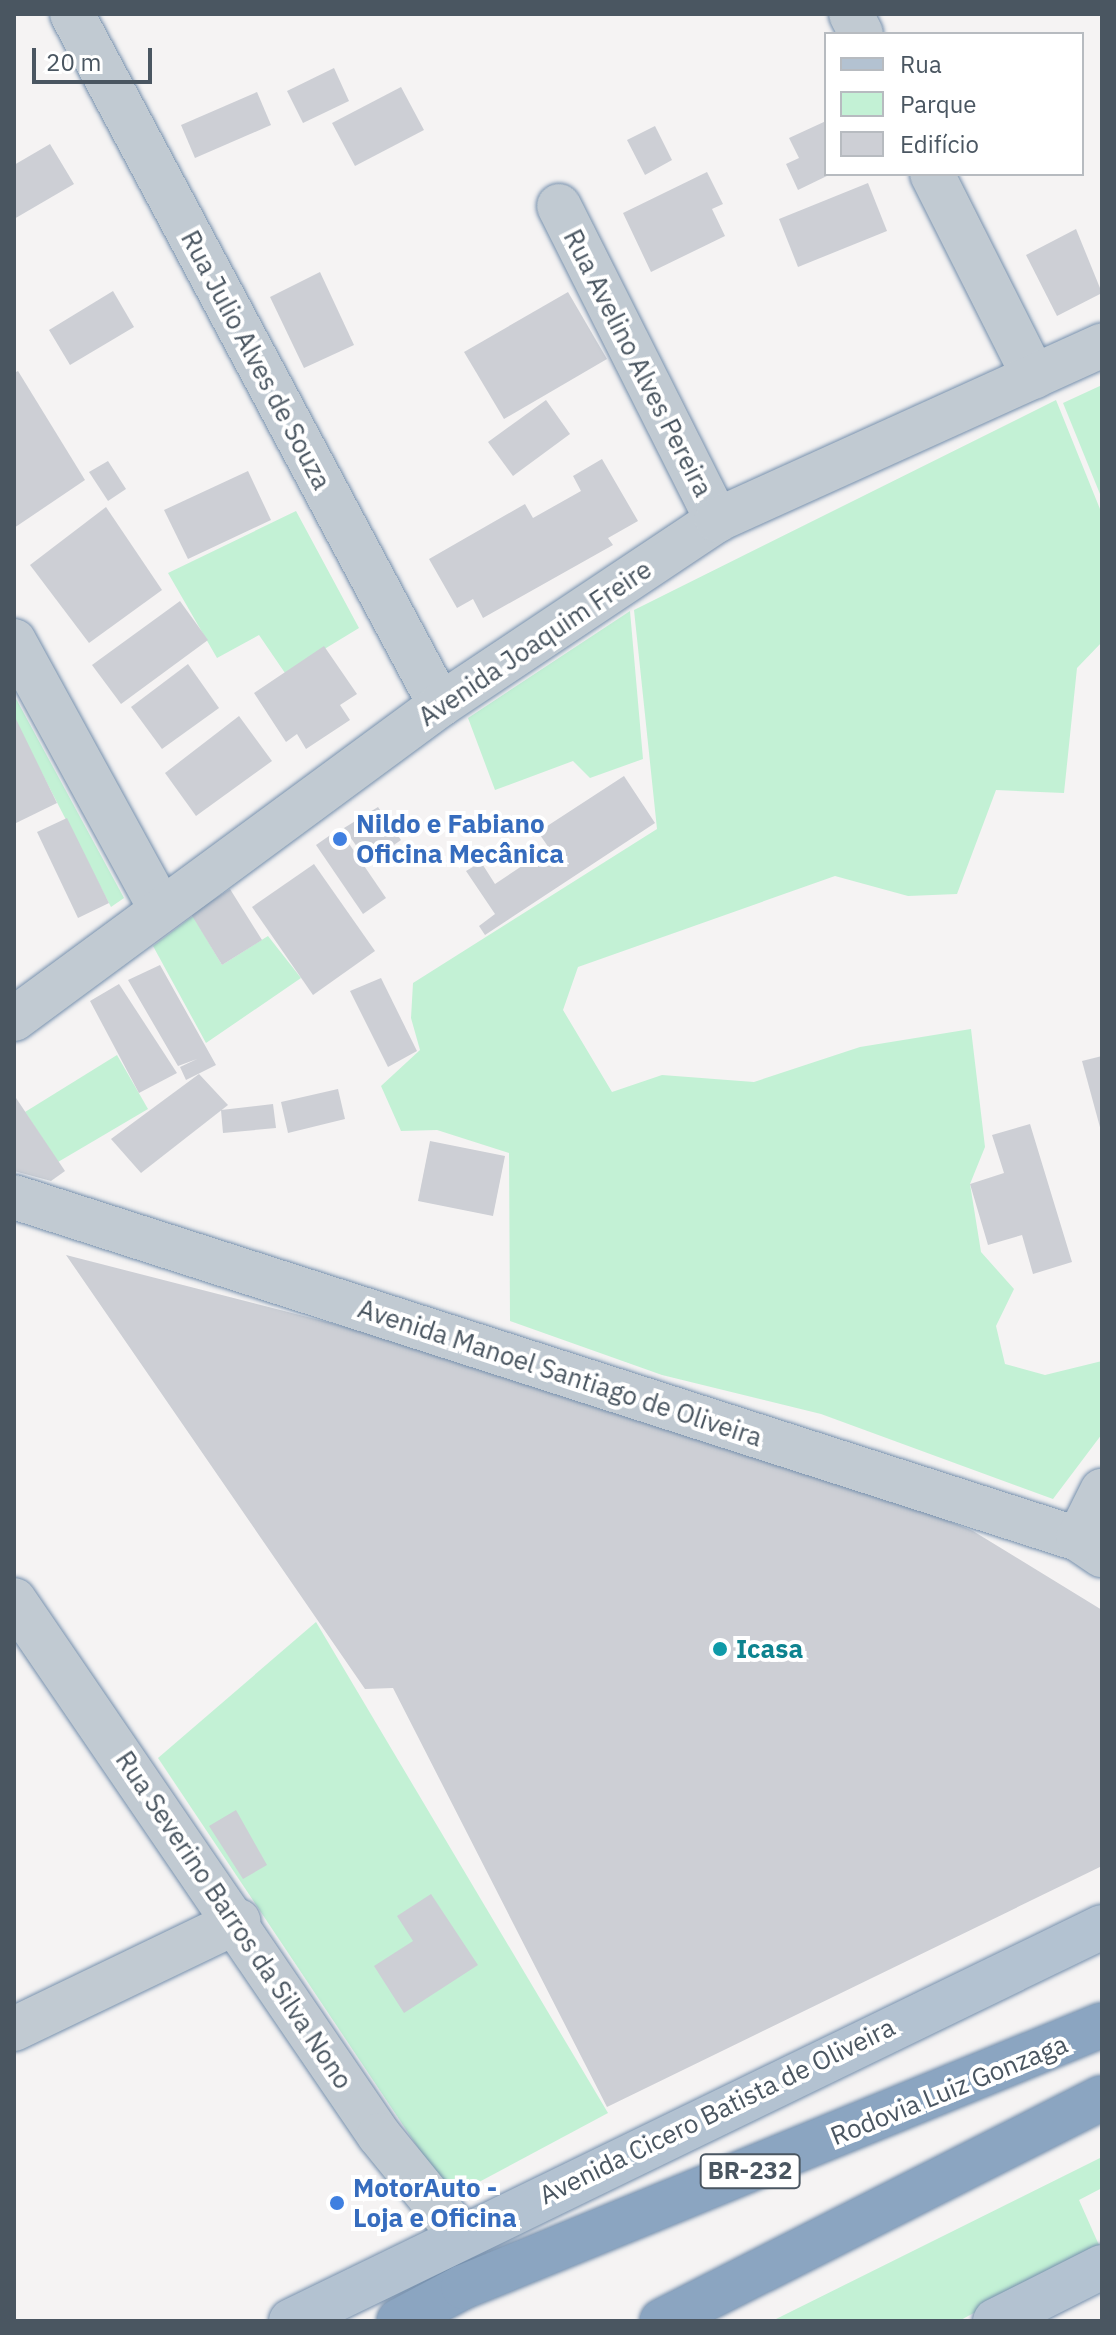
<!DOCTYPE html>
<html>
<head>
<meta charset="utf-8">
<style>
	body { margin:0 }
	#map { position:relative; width:1116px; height:2335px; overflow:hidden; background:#f5f3f3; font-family:"IBM Plex Sans",sans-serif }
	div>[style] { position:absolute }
	.green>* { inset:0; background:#c3f1d5 }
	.building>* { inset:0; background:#cdcfd5 }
	.roads { filter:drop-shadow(0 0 2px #7690ad) drop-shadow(0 0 2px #7690ad) }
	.minor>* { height:44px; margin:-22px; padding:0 22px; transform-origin:22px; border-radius:22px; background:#c1cad2 }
	.major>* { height:44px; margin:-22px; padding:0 22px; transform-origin:22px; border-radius:22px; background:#b3c2d1 }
	.highway>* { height:44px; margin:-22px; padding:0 22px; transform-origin:22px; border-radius:22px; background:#8ba5c1 }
	.dots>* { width:22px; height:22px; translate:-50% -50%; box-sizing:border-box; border:4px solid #fff; border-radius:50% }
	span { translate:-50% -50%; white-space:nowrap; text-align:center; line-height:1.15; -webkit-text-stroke:8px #fff; paint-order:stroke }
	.shield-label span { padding:2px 6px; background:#fff; border:2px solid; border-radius:6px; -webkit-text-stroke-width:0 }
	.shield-label { font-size:24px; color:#4a5661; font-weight:700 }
	.street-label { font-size:26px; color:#4a5661 }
	.shop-label { font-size:26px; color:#366cbe; font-weight:700 }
	.left { translate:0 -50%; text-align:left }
	.culture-label { font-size:26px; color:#0d838f; font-weight:700 }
	.frame { position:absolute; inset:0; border:16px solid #4a5661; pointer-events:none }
	.legend { position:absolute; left:824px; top:32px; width:260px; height:144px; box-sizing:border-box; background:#fff; border:2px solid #b7bbc0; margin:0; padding:10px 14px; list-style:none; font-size:24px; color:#4a5661 }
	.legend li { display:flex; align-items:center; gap:16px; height:40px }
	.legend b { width:40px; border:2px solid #b7bbc0 }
	.scale { position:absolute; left:32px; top:48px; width:120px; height:36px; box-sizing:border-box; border:4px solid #4a5661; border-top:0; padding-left:10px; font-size:24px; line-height:28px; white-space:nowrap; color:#4a5661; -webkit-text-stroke:6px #fff; paint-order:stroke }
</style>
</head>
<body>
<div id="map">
	<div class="green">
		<i style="clip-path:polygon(1102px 385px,1102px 499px,1063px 403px)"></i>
		<i style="clip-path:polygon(1056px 400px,1102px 514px,1102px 642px,1077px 668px,1064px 793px,996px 790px,957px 894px,908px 896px,835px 876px,578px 967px,563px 1010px,612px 1092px,662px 1075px,754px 1082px,860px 1047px,971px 1029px,985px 1147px,970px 1184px,981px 1252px,1014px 1289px,996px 1326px,1005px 1364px,1045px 1375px,1102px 1361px,1102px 1434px,1053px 1499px,821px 1414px,662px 1375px,510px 1321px,509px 1153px,437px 1130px,401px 1131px,381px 1086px,420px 1050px,411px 1018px,413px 983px,657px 829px,634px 610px)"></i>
		<i style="clip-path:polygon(296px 511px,359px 628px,285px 673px,259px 635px,217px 658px,168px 573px)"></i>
		<i style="clip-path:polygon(630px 611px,643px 759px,590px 778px,573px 761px,495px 790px,468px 718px)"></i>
		<i style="clip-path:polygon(14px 695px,124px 898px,111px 907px,14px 719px)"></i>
		<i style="clip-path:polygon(193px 916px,222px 965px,268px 936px,301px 978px,206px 1043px,153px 946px)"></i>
		<i style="clip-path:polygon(117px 1055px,148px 1109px,58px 1162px,25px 1112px)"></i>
		<i style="clip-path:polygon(316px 1622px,608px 2113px,451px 2197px,158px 1758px)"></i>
		<i style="clip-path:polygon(1102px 2157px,1102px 2188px,1079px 2200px,1099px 2245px,959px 2321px,772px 2321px)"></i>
	</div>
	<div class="building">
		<i style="clip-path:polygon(334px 68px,349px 101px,303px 123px,287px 91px)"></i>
		<i style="clip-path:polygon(401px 87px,424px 130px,355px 166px,332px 123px)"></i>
		<i style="clip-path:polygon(257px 92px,271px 125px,195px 158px,181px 125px)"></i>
		<i style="clip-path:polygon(826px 121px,831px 174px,798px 190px,786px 164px,799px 158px,789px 138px)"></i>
		<i style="clip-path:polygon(655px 126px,672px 160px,645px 175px,627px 140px)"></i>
		<i style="clip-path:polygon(50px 144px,74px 184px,14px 219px,14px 165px)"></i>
		<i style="clip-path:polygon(707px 172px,723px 204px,712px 209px,725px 236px,651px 272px,623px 213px)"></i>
		<i style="clip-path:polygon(868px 183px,887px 231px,798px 267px,779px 219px)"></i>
		<i style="clip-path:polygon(1076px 229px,1102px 293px,1057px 316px,1026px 255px)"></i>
		<i style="clip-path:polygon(320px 272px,354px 345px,304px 368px,270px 297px)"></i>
		<i style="clip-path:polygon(113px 291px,134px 327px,70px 365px,49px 330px)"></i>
		<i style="clip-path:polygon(568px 292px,607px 359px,504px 419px,464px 352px)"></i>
		<i style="clip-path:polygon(18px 371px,85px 480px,14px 528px,14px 373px)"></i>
		<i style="clip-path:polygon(546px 400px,570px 434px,513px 476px,488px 442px)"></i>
		<i style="clip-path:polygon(602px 459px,638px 521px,608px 538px,613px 545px,483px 618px,473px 599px,457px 608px,429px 559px,525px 504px,533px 518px,581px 491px,573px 476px)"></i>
		<i style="clip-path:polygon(108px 461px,126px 489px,108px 501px,89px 472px)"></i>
		<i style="clip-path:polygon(248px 471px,271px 520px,188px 559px,164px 510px)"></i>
		<i style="clip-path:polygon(106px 507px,162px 590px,89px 643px,30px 565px)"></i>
		<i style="clip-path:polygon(180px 601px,208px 640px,121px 704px,92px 665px)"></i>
		<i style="clip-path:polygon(324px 646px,357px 694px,340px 705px,350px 720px,306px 749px,297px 734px,286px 742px,254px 693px)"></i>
		<i style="clip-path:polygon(188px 664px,219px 708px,162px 749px,131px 707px)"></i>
		<i style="clip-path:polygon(14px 715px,57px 803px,14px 824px)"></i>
		<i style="clip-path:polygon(239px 716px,272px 761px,196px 816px,165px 773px)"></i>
		<i style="clip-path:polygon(624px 776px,655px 823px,485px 935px,479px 926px,495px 914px,466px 871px,481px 862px,495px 884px,549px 848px,538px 832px)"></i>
		<i style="clip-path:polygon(378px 807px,401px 840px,368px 863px,344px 828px)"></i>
		<i style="clip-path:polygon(67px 818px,109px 903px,78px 918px,37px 832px)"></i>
		<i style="clip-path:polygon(339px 829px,386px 898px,363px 914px,316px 845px)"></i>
		<i style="clip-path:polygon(314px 864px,375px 951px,313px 995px,252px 907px)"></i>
		<i style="clip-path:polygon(230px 889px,262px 940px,222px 965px,191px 914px)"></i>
		<i style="clip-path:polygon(160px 965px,216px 1065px,186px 1080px,180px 1067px,197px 1059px,178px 1066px,128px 980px)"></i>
		<i style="clip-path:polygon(381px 978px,417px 1051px,388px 1067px,350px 991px)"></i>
		<i style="clip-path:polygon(119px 984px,177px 1073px,139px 1093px,90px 1001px)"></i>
		<i style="clip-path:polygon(1102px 1056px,1102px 1131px,1101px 1131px,1082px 1061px)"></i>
		<i style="clip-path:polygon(199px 1074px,228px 1105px,141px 1173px,111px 1139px)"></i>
		<i style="clip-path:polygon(338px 1089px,345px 1119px,288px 1133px,281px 1102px)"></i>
		<i style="clip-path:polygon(14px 1095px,65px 1171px,51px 1181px,14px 1171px)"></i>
		<i style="clip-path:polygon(273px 1104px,276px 1128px,223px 1133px,221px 1110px)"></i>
		<i style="clip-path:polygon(1030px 1124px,1072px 1262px,1033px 1274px,1022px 1235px,988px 1245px,970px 1184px,1004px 1173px,992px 1135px)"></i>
		<i style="clip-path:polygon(430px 1141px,505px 1156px,493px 1216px,418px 1201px)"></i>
		<i style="clip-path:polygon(66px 1255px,701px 1418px,973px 1531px,1102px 1610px,1102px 1866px,607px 2107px,393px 1688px,365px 1689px)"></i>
		<i style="clip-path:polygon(236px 1810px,267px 1865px,243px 1879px,209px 1826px)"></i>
		<i style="clip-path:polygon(431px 1894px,478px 1965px,404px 2013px,374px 1966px,413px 1941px,397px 1916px)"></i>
	</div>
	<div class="roads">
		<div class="minor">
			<i style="left:72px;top:14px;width:783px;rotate:61.96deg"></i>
			<i style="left:851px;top:14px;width:22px;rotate:63deg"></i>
			<i style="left:932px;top:174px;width:227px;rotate:63.3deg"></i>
			<i style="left:559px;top:206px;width:352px;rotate:63.3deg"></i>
			<i style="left:14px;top:641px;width:302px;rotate:61.3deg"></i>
			<i style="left:14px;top:1019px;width:529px;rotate:-36.39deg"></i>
			<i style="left:440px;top:705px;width:333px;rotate:-33.7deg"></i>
			<i style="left:717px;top:520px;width:423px;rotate:-24.4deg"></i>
			<i style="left:14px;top:1197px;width:1118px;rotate:17.82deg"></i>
			<i style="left:1078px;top:1539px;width:29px;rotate:34deg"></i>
			<i style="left:1078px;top:1539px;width:54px;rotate:-63.4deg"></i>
			<i style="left:14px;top:1600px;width:648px;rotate:55.7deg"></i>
			<i style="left:379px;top:2135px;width:130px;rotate:50.9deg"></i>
			<i style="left:14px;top:2029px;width:249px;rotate:-25.7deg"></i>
		</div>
		<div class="major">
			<i style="left:291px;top:2321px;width:902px;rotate:-25.91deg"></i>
			<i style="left:995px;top:2321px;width:120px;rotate:-26.8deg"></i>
		</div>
		<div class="highway">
			<i style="left:399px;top:2321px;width:72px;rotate:-28deg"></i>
			<i style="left:463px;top:2287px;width:691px;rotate:-22.29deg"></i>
			<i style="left:662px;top:2321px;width:493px;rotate:-26.9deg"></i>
		</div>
	</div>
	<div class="dots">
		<i style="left:340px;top:839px;background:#3f7fe0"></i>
		<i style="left:720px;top:1649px;background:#0f9aa8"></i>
		<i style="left:337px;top:2203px;background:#3f7fe0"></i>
	</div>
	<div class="shield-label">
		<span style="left:750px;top:2171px">BR-232</span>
	</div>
	<div class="street-label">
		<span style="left:256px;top:360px;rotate:62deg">Rua Julio Alves de Souza</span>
		<span style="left:638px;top:363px;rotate:63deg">Rua Avelino Alves Pereira</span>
		<span style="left:535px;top:643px;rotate:-34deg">Avenida Joaquim Freire</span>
		<span style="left:560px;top:1373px;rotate:18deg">Avenida Manoel Santiago de Oliveira</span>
		<span style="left:234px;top:1920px;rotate:56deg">Rua Severino Barros da Silva Nono</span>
		<span style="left:949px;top:2090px;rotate:-22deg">Rodovia Luiz Gonzaga</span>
		<span style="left:717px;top:2111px;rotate:-26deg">Avenida Cicero Batista de Oliveira</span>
	</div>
	<div class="shop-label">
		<span class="left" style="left:356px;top:839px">Nildo e Fabiano<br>Oficina Mecânica</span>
		<span class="left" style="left:353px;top:2203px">MotorAuto -<br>Loja e Oficina</span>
	</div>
	<div class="culture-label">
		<span class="left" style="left:736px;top:1649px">Icasa</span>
	</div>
	<div class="frame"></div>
	<ul class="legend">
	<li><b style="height:10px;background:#b3c2d1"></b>Rua</li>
	<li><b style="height:22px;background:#c3f1d5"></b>Parque</li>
	<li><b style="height:22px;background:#cdcfd5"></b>Edifício</li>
	</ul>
	<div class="scale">20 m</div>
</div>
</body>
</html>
